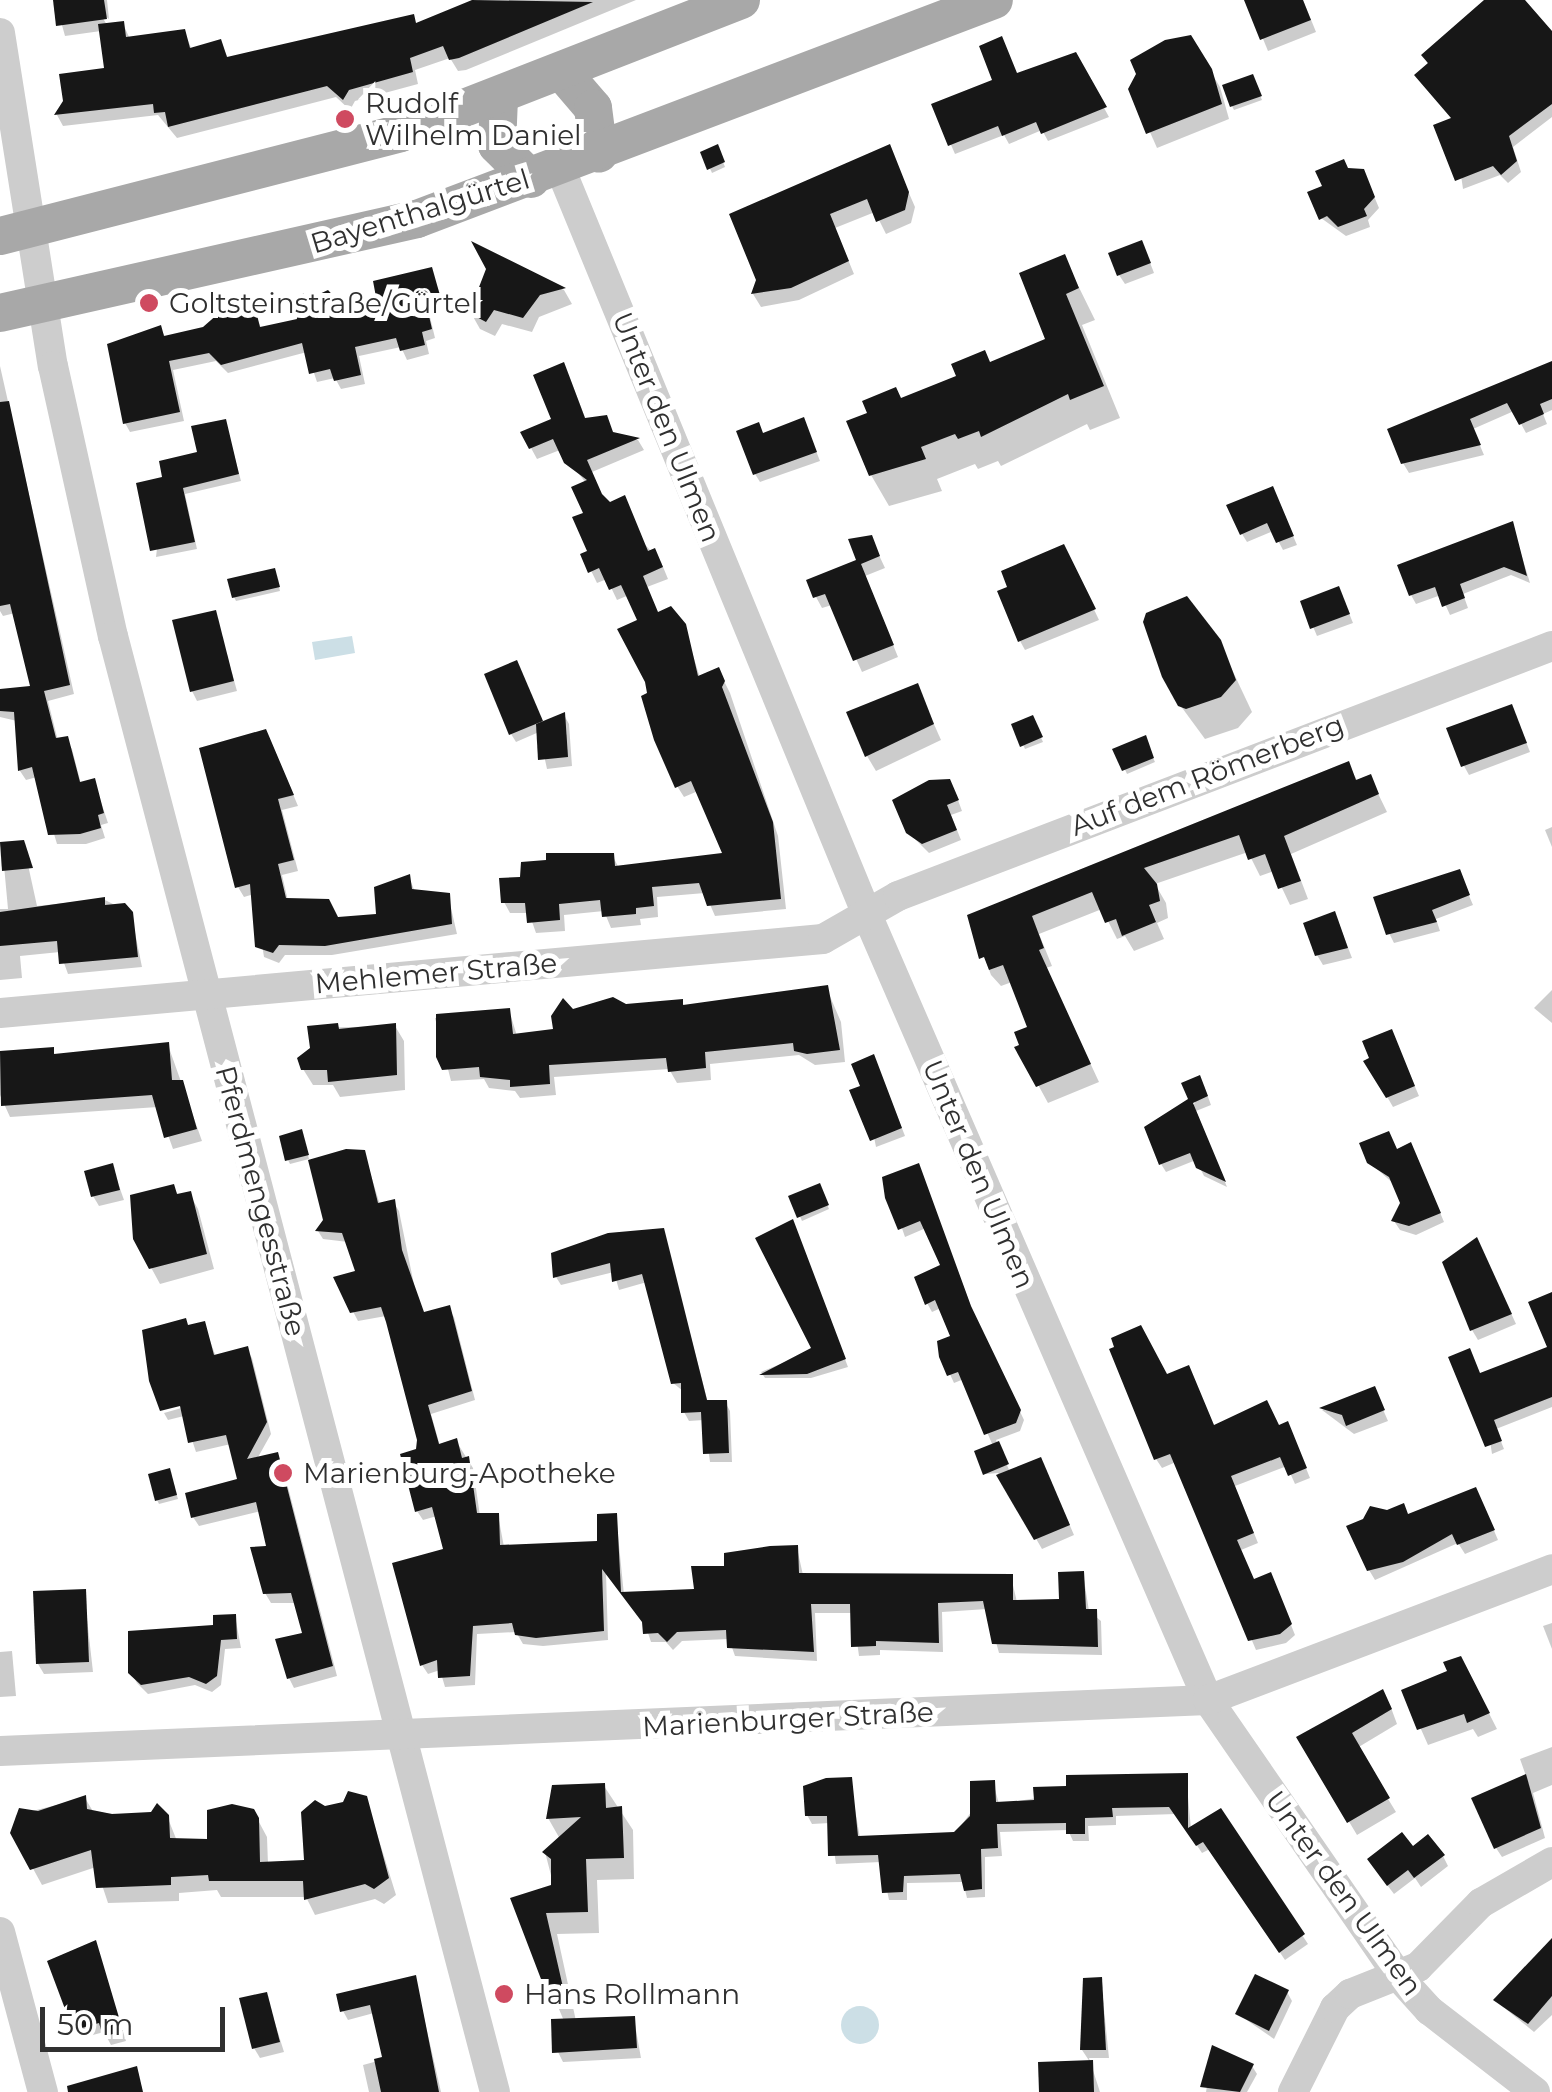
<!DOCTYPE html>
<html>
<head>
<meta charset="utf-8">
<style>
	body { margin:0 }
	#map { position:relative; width:1552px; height:2092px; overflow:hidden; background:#fff; font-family:Montserrat,sans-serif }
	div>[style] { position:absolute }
	.water>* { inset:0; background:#ccdfe6 }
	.round { border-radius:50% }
	.shadow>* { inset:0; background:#0003 }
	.building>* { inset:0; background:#171717 }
	.minor>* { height:30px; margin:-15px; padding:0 15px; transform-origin:15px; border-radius:15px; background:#cdcdcd }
	.major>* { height:38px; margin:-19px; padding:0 19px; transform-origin:19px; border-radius:19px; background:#a8a8a8 }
	.dots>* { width:28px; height:28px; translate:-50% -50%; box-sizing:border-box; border:5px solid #fff; border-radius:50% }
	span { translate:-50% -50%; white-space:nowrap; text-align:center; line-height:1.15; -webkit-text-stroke:10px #fff; paint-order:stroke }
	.poi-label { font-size:28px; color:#303030 }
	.left { translate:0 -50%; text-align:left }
	.street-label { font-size:28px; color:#303030 }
	.scale { position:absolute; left:40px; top:2007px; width:185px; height:45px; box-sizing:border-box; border:5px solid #303030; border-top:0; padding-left:12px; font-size:30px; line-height:35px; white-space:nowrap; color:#303030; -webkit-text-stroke:8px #fff; paint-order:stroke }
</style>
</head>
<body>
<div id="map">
	<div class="water">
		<i style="clip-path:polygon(352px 636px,355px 653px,315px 660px,312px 642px)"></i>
		<i class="round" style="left:841px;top:2006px;width:38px;height:38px"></i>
	</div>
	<div class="shadow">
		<i style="clip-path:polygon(55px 0,107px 0,109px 19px,98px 10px,107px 25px,123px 24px,130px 39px,184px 31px,192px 50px,220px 42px,229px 60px,417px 25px,480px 0,636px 0,466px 70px,458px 71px,450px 58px,415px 70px,418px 84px,355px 101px,350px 110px,336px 97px,177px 138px,158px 115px,63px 126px,57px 115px,66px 101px,107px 70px,101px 31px,65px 36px)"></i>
		<i style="clip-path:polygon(1247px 0,1303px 0,1316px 32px,1268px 51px)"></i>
		<i style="clip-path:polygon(1488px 0,1522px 0,1552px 35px,1552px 117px,1513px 147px,1521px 172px,1508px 183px,1500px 175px,1463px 189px,1453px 120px,1424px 56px)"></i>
		<i style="clip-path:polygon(1190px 38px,1220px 87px,1229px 119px,1157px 148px,1131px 89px)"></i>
		<i style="clip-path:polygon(1075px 55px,1109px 117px,1048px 141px,1042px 130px,1009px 144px,1004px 135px,955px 154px,934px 106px)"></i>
		<i style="clip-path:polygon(1254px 81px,1262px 100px,1234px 110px,1232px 106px)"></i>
		<i style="clip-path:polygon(717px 147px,725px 167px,712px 173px,703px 153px)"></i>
		<i style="clip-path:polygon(889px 147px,915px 207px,911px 223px,886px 234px,875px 212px,835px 228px,854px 274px,799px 300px,761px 307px,753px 294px,759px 280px)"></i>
		<i style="clip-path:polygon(1348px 171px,1368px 182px,1379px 208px,1368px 220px,1370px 227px,1346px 236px,1321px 218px)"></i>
		<i style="clip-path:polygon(477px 247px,564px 290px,572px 304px,539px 317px,532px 332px,502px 324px,495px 336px,480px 329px,471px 313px,489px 268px)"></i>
		<i style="clip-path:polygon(1146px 252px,1154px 273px,1125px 284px,1119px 275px)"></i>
		<i style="clip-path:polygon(1064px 257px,1095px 320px,1082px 325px,1120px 418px,1090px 430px,1087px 424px,1001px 466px,998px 461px,978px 469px,975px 464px,937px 479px,942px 491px,889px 506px,871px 475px,901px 401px,1048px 341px)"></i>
		<i style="clip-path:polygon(431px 270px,444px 305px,425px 296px,435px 338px,426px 341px,429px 354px,407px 360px,401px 347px,359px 356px,365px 384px,341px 389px,335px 378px,317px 382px,307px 352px,228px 373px,216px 361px,173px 370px,184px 421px,130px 432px,125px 423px,160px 328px,166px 338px,255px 314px,262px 330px,379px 300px)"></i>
		<i style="clip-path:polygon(1552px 364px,1552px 410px,1543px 414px,1547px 424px,1526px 433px,1514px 411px,1473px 429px,1484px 455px,1409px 473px,1403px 463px)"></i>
		<i style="clip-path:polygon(0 366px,74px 694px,48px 701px,58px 741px,66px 739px,72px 749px,81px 784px,94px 781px,108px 823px,101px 825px,105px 838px,86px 844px,57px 844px,37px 777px,26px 780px,20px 771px,17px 721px,0 717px,0 691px,33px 688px,15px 613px,3px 616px,0 611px)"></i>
		<i style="clip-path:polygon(569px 376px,586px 420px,606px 418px,614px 435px,638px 440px,644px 450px,592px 472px,603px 499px,661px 562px,668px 579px,647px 587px,658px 614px,684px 626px,700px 678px,724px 681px,730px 693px,778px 836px,786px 909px,715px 916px,705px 893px,657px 897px,658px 917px,640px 919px,641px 925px,611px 928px,604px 911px,564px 915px,565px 931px,536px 933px,529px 913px,510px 913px,504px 902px,522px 879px,612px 855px,619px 868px,725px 855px,698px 791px,684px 797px,677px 786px,650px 694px,640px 621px,629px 595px,617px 600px,607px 579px,597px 583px,584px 556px,591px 553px,586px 483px,560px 450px,537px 459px,531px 448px,554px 420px)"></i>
		<i style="clip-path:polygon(225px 421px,241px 481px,185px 494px,197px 549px,156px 557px,165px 479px,200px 454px)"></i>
		<i style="clip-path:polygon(807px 428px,820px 461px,760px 482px,755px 474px)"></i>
		<i style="clip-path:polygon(1276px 497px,1297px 545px,1283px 550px,1273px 531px,1247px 542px,1242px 534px)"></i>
		<i style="clip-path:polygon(1512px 524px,1530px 583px,1511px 575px,1463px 594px,1468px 608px,1450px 615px,1441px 595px,1416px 604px,1411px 595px)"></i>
		<i style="clip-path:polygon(871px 538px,885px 568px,865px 576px,898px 657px,862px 672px,832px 605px,822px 608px,816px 597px,860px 561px)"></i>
		<i style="clip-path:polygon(1069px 557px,1099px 620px,1025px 650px,1020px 641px)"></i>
		<i style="clip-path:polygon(276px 575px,280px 591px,236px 601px,234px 597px)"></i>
		<i style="clip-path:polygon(1343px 598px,1353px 623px,1317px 636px,1303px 603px)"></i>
		<i style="clip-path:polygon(215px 613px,237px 691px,197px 701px,192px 691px)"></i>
		<i style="clip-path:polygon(1219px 642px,1252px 712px,1238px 728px,1205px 739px,1180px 705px)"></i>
		<i style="clip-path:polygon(521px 671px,543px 724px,564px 715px,569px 724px,572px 766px,547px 769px,539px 732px,516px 742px,511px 734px,487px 676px)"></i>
		<i style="clip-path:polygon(917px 686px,941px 740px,876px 771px,867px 756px)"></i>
		<i style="clip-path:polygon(1516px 716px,1530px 752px,1469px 775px,1464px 766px)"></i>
		<i style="clip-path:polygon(1032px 718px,1043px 742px,1025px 749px,1014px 725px)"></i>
		<i style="clip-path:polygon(1144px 739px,1155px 762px,1127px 774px,1116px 750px)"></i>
		<i style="clip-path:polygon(271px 742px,298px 806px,282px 810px,298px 871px,282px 875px,288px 901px,338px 920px,379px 916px,409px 877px,415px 892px,448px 895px,457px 934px,332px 955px,285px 955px,279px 963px,264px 957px,254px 894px,244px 897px,238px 887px)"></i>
		<i style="clip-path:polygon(1348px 764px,1358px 782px,1370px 777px,1387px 812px,1291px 854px,1308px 899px,1290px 905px,1274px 871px,1260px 876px,1248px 852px,1155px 884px,1166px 903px,1168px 918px,1157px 923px,1164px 939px,1134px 951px,1125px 936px,1117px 939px,1102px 909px,1039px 934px,1052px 966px,1046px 968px,1099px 1082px,1048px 1103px,1018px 1048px,1031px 1028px,1012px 982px,1001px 986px,991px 975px,970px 917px)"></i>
		<i style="clip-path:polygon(955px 792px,962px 811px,951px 815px,961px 840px,929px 853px,908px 832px)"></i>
		<i style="clip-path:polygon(1552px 827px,1552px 847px,1545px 830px)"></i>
		<i style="clip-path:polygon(23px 842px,37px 906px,103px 899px,131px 913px,142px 967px,68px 974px,60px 952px,20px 956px,22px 978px,0 980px,0 909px,8px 909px,2px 844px)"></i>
		<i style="clip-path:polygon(1459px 872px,1473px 905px,1436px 919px,1440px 931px,1394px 943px,1389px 933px)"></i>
		<i style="clip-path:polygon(1339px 924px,1352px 958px,1323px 965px,1317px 955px)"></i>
		<i style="clip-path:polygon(826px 987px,841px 1022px,845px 1062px,815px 1065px,799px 1055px,710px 1064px,711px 1080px,677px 1083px,669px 1069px,554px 1077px,556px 1095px,520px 1098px,515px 1091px,489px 1088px,484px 1079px,451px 1081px,435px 1018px,509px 1010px,517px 1036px,555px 1031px,572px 1011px,682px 1002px,685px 1007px)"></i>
		<i style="clip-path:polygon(1552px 990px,1552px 1023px,1534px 1008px)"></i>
		<i style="clip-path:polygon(395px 1026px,404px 1041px,405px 1090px,340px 1097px,333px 1085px,313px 1085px,303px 1069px,312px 1049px,310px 1028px)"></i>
		<i style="clip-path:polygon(1396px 1042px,1419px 1096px,1393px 1107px,1367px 1062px)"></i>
		<i style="clip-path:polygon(168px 1045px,202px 1141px,173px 1149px,158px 1107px,10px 1117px,0 1095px,0 1053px,52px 1050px,56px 1056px)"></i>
		<i style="clip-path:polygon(877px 1064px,905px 1136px,876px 1147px,864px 1087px)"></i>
		<i style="clip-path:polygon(1204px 1086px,1211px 1105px,1196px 1111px,1227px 1187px,1204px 1176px,1196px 1160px,1166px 1172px,1161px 1164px)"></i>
		<i style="clip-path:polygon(303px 1136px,309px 1159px,290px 1164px,288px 1160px)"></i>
		<i style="clip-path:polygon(364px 1152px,380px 1205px,393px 1202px,399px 1211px,419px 1309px,423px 1315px,448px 1308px,454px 1317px,475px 1400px,431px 1414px,440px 1446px,456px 1441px,473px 1468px,480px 1516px,498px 1515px,504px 1547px,600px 1543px,616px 1515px,624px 1595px,696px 1591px,727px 1568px,797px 1548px,803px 1575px,1011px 1577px,1017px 1602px,1062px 1601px,1083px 1573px,1089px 1611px,1101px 1621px,1102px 1655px,999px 1653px,987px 1609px,942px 1612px,943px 1652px,880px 1650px,880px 1655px,859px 1656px,853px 1613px,815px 1613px,817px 1661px,735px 1656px,729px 1639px,682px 1641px,673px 1650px,666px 1642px,651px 1642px,645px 1624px,606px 1573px,608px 1640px,543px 1646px,523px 1644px,516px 1632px,477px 1634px,475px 1685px,445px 1687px,440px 1670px,428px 1674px,422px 1665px,446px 1551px,437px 1516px,423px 1520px,417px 1511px,419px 1440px,386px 1316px,358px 1321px,336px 1279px,358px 1272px,348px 1242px,323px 1239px,318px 1231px)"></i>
		<i style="clip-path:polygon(1397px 1152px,1416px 1155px,1444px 1222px,1416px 1235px,1400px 1230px,1394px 1221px,1402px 1203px,1395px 1185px,1369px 1162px)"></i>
		<i style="clip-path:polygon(112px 1166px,124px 1200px,99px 1206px,93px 1196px)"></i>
		<i style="clip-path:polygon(918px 1166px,975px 1317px,1024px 1420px,1020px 1431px,996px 1440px,1010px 1472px,1046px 1470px,1074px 1535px,1042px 1549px,998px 1473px,986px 1474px,993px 1446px,964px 1379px,954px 1383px,942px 1357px,954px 1337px,941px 1308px,932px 1312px,927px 1303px,943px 1267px,926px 1228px,905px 1237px,885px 1179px)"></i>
		<i style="clip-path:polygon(819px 1186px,829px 1209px,802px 1221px,792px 1198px)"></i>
		<i style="clip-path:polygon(173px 1187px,179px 1196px,189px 1193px,198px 1209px,214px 1269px,160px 1284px,135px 1238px)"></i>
		<i style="clip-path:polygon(663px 1230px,708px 1403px,725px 1402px,730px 1411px,732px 1462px,710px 1462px,704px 1420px,689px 1421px,684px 1412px,683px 1391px,673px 1383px,647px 1282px,619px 1290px,614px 1272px,561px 1285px,556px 1277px)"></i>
		<i style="clip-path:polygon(796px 1230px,848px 1367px,811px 1378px,765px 1378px,761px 1372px,815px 1350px)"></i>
		<i style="clip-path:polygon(1482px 1250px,1516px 1324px,1478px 1340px,1472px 1330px)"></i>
		<i style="clip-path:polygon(204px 1324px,216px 1357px,246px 1349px,252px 1358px,271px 1434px,257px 1459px,277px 1455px,282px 1464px,337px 1676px,294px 1688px,289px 1678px,305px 1634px,296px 1603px,271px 1603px,265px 1593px,269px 1549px,261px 1511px,199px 1526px,193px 1517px,240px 1481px,231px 1444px,196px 1452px,184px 1416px,168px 1420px,164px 1413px,192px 1405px,189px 1328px)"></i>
		<i style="clip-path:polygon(1552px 1355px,1552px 1407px,1496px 1429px,1504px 1449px,1492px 1454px,1480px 1376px)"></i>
		<i style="clip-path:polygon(1166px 1377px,1214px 1428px,1292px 1434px,1310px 1478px,1295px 1484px,1287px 1466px,1235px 1486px,1258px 1543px,1241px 1550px,1254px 1582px,1275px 1585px,1295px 1635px,1286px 1643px,1256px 1650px,1176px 1462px,1162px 1468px,1156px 1459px)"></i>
		<i style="clip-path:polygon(1374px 1389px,1388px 1421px,1354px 1434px,1322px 1410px)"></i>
		<i style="clip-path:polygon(171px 1475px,178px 1499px,159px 1504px,157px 1500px)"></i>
		<i style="clip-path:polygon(1481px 1500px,1498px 1540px,1465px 1554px,1458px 1543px,1375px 1580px,1369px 1570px,1409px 1517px)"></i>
		<i style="clip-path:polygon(84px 1592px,93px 1672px,44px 1674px,38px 1664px)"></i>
		<i style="clip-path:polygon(235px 1616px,241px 1648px,225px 1649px,221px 1685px,212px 1692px,195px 1685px,148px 1694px,137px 1683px,131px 1672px)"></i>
		<i style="clip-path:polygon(1552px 1623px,1552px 1649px,1543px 1626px)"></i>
		<i style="clip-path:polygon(12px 1651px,16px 1696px,0 1697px,0 1652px)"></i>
		<i style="clip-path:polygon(1469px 1674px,1497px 1729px,1478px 1737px,1473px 1729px,1428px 1745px,1404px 1691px)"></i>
		<i style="clip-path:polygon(1390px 1705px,1397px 1724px,1357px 1748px,1396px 1812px,1357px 1835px,1299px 1738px)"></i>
		<i style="clip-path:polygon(1552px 1747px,1552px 1785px,1533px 1793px,1545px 1838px,1502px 1857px,1496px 1848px,1526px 1776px,1520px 1759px)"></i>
		<i style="clip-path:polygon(1186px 1775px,1191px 1829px,1220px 1811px,1308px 1944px,1285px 1960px,1210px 1849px,1202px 1853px,1176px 1814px,1116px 1816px,1116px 1825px,1088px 1826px,1089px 1841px,1073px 1841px,1068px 1830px,1000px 1832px,1002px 1856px,985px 1857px,985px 1897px,967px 1898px,963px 1882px,907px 1883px,907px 1900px,889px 1900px,881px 1862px,836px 1864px,830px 1823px,812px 1824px,807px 1815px,850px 1780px,860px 1838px,955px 1834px,993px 1782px,999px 1804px)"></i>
		<i style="clip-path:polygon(604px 1786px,633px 1830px,634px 1879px,597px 1880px,599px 1933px,557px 1934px,576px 2021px,634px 2019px,641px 2058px,563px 2062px,558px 2052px,564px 2021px,513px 1900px,554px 1887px,545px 1852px,560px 1839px,548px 1818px)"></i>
		<i style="clip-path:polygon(85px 1798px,94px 1813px,167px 1816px,177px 1841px,210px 1842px,253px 1811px,267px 1837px,268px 1864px,307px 1863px,325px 1809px,366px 1798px,396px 1895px,384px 1904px,375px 1899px,315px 1915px,306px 1897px,221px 1897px,217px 1890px,179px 1893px,179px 1901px,108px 1903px,96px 1867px,42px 1885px,13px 1832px,16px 1815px)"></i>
		<i style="clip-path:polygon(1412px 1849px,1443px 1856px,1448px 1866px,1421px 1887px,1415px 1878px,1394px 1894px,1375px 1869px)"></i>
		<i style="clip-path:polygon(95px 1944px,126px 2041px,111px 2045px,104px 2032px,89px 2036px,61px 2019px)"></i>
		<i style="clip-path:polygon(1552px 1944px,1552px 2015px,1534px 2032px,1496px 2001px)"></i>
		<i style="clip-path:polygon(415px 1978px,441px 2092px,369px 2092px,363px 2065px,385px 2059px,374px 2013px,348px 2020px,343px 2011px)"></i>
		<i style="clip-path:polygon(1101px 1980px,1109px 2058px,1089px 2058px,1100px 2092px,1041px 2092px,1090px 2062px,1082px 2050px)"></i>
		<i style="clip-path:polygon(1287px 1992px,1292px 2001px,1274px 2039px,1238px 2014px)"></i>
		<i style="clip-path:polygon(266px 1994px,284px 2052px,260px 2058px,254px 2048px)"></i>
		<i style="clip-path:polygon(1213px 2048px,1252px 2066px,1257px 2074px,1247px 2092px,1206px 2092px)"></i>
	</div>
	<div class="building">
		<i style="clip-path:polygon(53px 0,104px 0,107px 19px,56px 26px)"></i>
		<i style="clip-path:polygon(472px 0,593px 2px,459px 58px,449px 60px,443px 46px,410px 58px,413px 72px,349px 90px,343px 100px,327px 86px,168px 127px,165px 112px,154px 113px,153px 104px,54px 115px,63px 101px,59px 74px,104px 68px,98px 24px,124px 21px,126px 37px,185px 29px,190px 48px,221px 39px,227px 57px,414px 14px,416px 23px)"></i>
		<i style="clip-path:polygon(1244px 0,1303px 0,1311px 20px,1260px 40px)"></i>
		<i style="clip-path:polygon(1484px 0,1525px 0,1552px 31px,1552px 104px,1509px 136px,1517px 161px,1501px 175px,1493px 166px,1455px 181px,1433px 125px,1451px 118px,1414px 75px,1428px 63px,1421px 55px)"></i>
		<i style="clip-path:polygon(1191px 35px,1212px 69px,1222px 104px,1146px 134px,1128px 89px,1136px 74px,1130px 60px,1165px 40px)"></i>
		<i style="clip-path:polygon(1002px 36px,1017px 73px,1076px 52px,1107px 107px,1041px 134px,1036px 122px,1002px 136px,998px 126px,948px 146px,931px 104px,992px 80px,979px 46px)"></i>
		<i style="clip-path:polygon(1253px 74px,1262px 96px,1230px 107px,1222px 85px)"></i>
		<i style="clip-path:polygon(718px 144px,725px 162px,707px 170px,700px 152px)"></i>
		<i style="clip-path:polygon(890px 144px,909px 192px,905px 210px,876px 222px,867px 199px,830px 214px,849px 261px,791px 288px,751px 294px,756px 280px,729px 214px)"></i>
		<i style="clip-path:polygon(1344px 159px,1348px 168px,1364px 169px,1375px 197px,1364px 209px,1367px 216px,1338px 227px,1327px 216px,1319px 220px,1307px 192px,1322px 186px,1315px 171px)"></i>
		<i style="clip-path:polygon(1142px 240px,1151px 263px,1117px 276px,1108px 253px)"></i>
		<i style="clip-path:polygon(471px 241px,566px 288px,540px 295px,523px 318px,494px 310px,486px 322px,469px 313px,486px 269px)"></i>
		<i style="clip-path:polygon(1065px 254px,1079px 288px,1066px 294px,1104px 386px,1070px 400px,1068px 394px,981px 437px,979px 431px,958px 439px,955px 434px,921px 447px,926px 459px,869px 476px,846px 421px,867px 413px,862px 401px,896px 387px,901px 398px,956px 376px,951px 364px,985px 350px,990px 362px,1045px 339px,1019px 273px)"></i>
		<i style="clip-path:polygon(432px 267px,441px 299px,423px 290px,432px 329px,422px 332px,425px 345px,400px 351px,396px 338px,355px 347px,361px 375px,334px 381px,330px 369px,309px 374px,302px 343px,221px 365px,209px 353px,169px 361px,180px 412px,123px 424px,107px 344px,161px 325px,164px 336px,203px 327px,227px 306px,243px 314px,256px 311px,260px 327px,297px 319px,294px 304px,303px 293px,313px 297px,328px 290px,340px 303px,376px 297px,373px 281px)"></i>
		<i style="clip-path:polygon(1552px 361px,1552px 399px,1540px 404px,1544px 414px,1519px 425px,1507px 403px,1470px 419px,1481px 445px,1401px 464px,1387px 429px)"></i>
		<i style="clip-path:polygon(564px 362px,585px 418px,607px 415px,613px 432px,640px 438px,587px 460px,602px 494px,610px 502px,625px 495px,648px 551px,655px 548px,663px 567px,643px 576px,658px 612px,671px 606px,686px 624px,698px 676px,719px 667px,725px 681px,722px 687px,773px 822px,781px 899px,707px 906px,699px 883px,652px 887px,654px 906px,636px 908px,636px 914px,602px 917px,600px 900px,559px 904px,560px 920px,527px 923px,525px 903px,501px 903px,499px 878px,520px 877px,521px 862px,546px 860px,546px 853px,614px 853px,615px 866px,722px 853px,691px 781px,675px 788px,654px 740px,641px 696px,647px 693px,645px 682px,617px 629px,637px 620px,621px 585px,609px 590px,599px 568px,588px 573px,580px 554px,587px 551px,572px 517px,583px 513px,571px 487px,587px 480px,564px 463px,553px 439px,529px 449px,520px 432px,551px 419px,533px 375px)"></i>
		<i style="clip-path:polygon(9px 401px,70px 685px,44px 691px,56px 738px,68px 736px,80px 782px,95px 778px,104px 813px,98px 815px,101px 828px,80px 834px,48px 835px,32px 767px,18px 771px,14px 712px,0 711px,0 689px,30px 686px,10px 604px,0 606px,0 402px)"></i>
		<i style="clip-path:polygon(804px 417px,817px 452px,753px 475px,736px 431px,759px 422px,763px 433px)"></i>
		<i style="clip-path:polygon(226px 419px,239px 474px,183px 488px,195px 542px,150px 551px,136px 483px,162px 477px,159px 461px,197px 452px,191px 426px)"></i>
		<i style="clip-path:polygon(1273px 486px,1294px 536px,1276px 543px,1267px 523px,1240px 535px,1226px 505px)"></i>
		<i style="clip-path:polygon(1513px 521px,1527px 576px,1504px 567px,1460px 584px,1465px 598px,1442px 607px,1435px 587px,1409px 596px,1397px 565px)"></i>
		<i style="clip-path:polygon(872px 535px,880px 556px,861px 564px,894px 645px,853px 661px,825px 594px,813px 598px,806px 580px,856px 560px,848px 539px)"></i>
		<i style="clip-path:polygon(1064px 544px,1096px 609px,1018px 642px,997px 591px,1007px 587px,1001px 571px)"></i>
		<i style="clip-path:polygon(275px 568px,280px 587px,232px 598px,227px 579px)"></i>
		<i style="clip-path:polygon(1339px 586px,1350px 614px,1310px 629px,1300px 601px)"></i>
		<i style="clip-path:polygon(1187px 596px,1221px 640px,1236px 680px,1221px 697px,1186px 709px,1178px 706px,1162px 677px,1143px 622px,1146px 613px)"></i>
		<i style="clip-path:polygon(216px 610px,234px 681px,190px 692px,172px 620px)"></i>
		<i style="clip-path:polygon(517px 660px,543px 721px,509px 735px,484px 674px)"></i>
		<i style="clip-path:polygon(918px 683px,934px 724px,865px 757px,846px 712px)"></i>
		<i style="clip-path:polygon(1512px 704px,1527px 743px,1461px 767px,1446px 728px)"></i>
		<i style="clip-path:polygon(565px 712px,568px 757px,538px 760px,536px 724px)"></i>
		<i style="clip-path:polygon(1033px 715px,1043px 737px,1020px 747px,1011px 724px)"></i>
		<i style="clip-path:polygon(266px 729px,294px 795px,278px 799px,294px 860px,278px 864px,286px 898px,329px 899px,338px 917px,376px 914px,374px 887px,410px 874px,412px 889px,450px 893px,452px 924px,325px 946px,279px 945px,273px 953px,255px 947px,250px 884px,235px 888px,199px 748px)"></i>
		<i style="clip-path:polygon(1146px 735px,1154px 758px,1122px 771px,1112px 749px)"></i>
		<i style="clip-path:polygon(1349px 761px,1356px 780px,1371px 774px,1379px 794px,1284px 836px,1301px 881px,1278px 889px,1265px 854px,1248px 860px,1239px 835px,1144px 868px,1157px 884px,1160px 901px,1149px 905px,1156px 922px,1122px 936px,1116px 919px,1105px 923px,1092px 892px,1032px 916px,1044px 948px,1039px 950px,1091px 1064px,1036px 1087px,1014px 1047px,1019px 1045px,1014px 1032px,1027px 1027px,1003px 965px,989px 970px,984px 957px,979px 959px,967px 915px)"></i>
		<i style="clip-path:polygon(950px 779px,959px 800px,947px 805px,957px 830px,922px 844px,906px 833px,892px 800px,929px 780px)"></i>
		<i style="clip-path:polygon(24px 840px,33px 868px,2px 871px,0 842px)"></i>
		<i style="clip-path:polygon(1460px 869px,1470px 895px,1432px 910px,1437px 922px,1386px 935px,1373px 897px)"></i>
		<i style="clip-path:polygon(105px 897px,105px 905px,125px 903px,133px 912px,138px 957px,59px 964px,57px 941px,0 946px,0 912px)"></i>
		<i style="clip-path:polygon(1335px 911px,1348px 948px,1315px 956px,1303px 923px)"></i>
		<i style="clip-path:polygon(828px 985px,840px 1050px,807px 1054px,794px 1051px,793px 1043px,705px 1052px,706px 1068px,668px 1072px,666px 1058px,549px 1065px,550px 1084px,510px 1087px,510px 1080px,480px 1077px,479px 1067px,442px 1070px,436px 1057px,436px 1014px,510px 1008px,513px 1034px,553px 1029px,551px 1016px,563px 998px,573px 1009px,613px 997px,626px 1004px,683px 999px,683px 1005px)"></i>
		<i style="clip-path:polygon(338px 1023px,339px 1029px,396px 1023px,397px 1075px,328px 1082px,327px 1070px,301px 1070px,297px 1058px,310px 1048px,307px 1026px)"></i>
		<i style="clip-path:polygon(1392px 1029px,1415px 1086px,1386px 1098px,1363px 1061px,1369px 1058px,1362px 1041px)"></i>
		<i style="clip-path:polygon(169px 1042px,172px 1080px,183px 1080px,197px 1129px,164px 1138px,152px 1095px,1px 1106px,0 1051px,54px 1047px,54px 1054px)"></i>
		<i style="clip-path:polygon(874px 1054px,902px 1128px,870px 1141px,849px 1090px,860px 1086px,851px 1064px)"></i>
		<i style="clip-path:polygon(1200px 1075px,1208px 1096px,1193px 1103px,1226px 1182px,1196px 1168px,1190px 1153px,1159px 1165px,1144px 1127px,1188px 1099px,1181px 1083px)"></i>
		<i style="clip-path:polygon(302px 1129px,309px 1155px,285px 1161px,279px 1136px)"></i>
		<i style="clip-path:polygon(1389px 1131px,1397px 1149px,1411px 1142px,1441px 1213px,1409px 1226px,1391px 1221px,1400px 1203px,1389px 1177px,1367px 1163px,1359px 1143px)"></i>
		<i style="clip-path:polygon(346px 1149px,365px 1150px,378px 1203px,395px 1199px,402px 1250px,424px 1312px,450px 1305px,472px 1391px,428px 1405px,439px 1444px,457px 1438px,462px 1458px,469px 1456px,477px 1513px,499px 1513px,500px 1545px,597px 1541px,597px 1514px,617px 1513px,621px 1592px,694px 1589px,691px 1566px,724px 1566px,724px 1553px,770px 1546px,798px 1545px,799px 1573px,1013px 1574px,1013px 1600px,1059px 1599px,1058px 1572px,1084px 1571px,1086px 1609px,1097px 1609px,1098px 1647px,992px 1644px,983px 1601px,938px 1603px,939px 1643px,876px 1641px,876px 1646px,851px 1647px,850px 1604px,811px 1604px,814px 1652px,727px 1648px,726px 1630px,677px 1632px,667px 1642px,658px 1633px,643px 1634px,642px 1622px,602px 1569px,604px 1631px,536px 1638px,515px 1635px,512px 1623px,473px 1626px,470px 1676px,438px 1678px,437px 1660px,420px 1666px,392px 1563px,443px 1549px,432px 1507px,415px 1512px,400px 1454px,416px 1449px,417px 1440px,386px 1322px,381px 1307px,350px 1313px,333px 1277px,355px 1271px,342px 1233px,315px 1231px,323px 1220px,308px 1160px)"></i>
		<i style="clip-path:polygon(113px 1163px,120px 1190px,91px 1197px,84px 1171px)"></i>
		<i style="clip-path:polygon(919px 1163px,971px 1306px,1021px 1410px,1016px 1423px,984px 1435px,958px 1372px,947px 1376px,939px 1357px,937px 1341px,950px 1336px,935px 1300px,925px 1305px,914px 1277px,940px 1265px,920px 1221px,898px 1230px,885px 1198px,882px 1177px)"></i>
		<i style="clip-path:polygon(820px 1183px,829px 1205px,797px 1218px,788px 1196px)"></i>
		<i style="clip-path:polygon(174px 1184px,177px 1194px,191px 1191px,207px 1254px,149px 1269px,133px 1239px,130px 1195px)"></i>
		<i style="clip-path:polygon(793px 1219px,846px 1359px,807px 1374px,759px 1375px,811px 1348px,755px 1238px)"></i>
		<i style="clip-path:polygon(664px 1228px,707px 1400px,727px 1400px,729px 1453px,703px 1454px,701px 1412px,681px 1413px,681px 1383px,671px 1384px,642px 1274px,612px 1282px,610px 1263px,553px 1278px,551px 1253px,608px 1233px)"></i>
		<i style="clip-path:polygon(1477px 1237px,1512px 1314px,1470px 1331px,1442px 1262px)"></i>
		<i style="clip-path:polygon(1552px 1292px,1552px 1397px,1494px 1420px,1502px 1441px,1485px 1447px,1448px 1357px,1470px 1348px,1480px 1373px,1547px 1347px,1528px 1302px)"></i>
		<i style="clip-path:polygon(186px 1318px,188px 1325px,205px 1321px,214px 1355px,248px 1346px,267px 1422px,247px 1459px,278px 1452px,333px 1666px,287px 1679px,275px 1639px,302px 1633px,291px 1593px,263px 1594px,250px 1547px,266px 1546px,256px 1502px,191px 1518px,185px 1493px,237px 1479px,226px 1435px,188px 1443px,180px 1406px,160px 1411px,149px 1381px,142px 1330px)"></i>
		<i style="clip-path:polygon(1141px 1325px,1167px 1374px,1189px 1365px,1214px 1425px,1267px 1400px,1279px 1425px,1288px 1421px,1307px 1468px,1288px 1476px,1280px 1457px,1231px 1476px,1254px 1533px,1237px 1540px,1254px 1579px,1271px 1572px,1292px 1624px,1280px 1634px,1248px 1641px,1170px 1454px,1154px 1460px,1109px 1349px,1114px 1347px,1111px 1338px)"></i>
		<i style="clip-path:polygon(1375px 1386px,1385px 1410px,1346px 1426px,1342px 1415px,1319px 1408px)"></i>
		<i style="clip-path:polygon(999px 1441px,1009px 1464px,983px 1475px,974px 1451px)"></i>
		<i style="clip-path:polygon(1041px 1457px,1070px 1525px,1034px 1540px,996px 1475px)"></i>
		<i style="clip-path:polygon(170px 1468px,177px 1495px,155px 1501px,148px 1474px)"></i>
		<i style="clip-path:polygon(1476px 1487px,1495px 1530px,1457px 1545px,1452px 1534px,1403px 1562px,1367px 1571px,1346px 1526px,1363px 1519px,1370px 1506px,1387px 1510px,1404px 1503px,1408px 1514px)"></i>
		<i style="clip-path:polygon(86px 1589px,89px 1662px,36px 1664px,33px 1591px)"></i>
		<i style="clip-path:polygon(236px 1614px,237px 1639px,221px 1640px,217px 1676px,206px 1684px,189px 1677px,141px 1685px,128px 1673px,128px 1631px,213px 1625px,213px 1615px)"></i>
		<i style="clip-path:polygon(1461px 1656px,1490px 1713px,1467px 1723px,1464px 1714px,1417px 1730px,1401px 1690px,1447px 1671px,1443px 1662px)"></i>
		<i style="clip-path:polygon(1383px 1689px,1392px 1709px,1352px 1733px,1390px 1798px,1347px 1823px,1296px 1737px)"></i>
		<i style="clip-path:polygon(1188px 1773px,1188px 1828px,1221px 1808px,1305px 1934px,1279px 1953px,1203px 1842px,1196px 1846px,1169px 1807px,1112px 1808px,1113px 1817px,1085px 1818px,1085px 1834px,1066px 1834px,1066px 1823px,997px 1824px,998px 1848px,981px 1849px,982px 1889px,964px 1891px,960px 1874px,904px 1876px,903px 1892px,882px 1893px,878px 1855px,828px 1856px,827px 1816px,805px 1816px,803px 1786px,826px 1778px,852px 1777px,858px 1836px,954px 1832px,970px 1816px,970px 1781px,995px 1780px,996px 1802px,1034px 1800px,1033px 1787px,1066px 1786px,1066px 1775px)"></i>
		<i style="clip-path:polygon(1526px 1774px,1541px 1828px,1494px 1849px,1471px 1798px)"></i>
		<i style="clip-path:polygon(605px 1783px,606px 1808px,622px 1806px,624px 1858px,586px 1859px,588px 1912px,546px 1913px,565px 1996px,549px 2000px,510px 1898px,551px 1885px,551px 1859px,542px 1852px,581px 1817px,546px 1819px,552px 1785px)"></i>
		<i style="clip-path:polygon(348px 1791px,367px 1796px,389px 1878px,374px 1889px,365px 1884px,304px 1900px,303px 1881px,209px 1881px,208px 1875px,171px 1877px,171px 1885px,96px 1888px,91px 1850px,30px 1870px,10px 1833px,19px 1808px,38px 1811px,86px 1795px,87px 1809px,112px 1814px,151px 1812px,157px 1803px,169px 1815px,170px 1838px,207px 1839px,207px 1810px,232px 1804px,254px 1809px,259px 1818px,260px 1862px,304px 1860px,301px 1812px,315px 1800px,325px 1806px,343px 1802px)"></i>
		<i style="clip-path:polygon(1402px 1832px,1413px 1846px,1428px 1834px,1445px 1855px,1414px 1878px,1408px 1870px,1387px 1886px,1367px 1859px)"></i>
		<i style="clip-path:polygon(1552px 1938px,1552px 1996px,1528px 2024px,1493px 2000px)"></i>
		<i style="clip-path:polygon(96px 1940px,123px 2031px,103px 2037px,99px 2023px,82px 2028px,58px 2019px,65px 2009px,47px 1961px)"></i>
		<i style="clip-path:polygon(1255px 1974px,1289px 1990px,1269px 2031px,1235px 2014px)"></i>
		<i style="clip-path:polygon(416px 1975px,439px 2092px,381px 2092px,374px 2059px,382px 2057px,370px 2005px,340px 2012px,336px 1994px)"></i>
		<i style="clip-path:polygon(1102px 1977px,1106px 2050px,1080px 2050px,1083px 1978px)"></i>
		<i style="clip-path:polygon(267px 1992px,280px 2042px,252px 2049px,239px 1998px)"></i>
		<i style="clip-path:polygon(635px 2016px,637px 2048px,552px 2053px,551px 2019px)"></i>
		<i style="clip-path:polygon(1212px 2045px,1254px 2064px,1240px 2092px,1200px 2087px)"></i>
		<i style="clip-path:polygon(1093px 2060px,1094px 2092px,1039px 2092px,1038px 2062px)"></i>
		<i style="clip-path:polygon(137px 2066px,143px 2092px,68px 2092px,67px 2086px)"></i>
	</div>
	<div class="minor">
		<i style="left:0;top:33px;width:337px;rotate:81deg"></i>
		<i style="left:53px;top:366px;width:277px;rotate:77.5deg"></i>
		<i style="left:113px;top:636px;width:1505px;rotate:75.3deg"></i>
		<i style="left:560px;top:168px;width:810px;rotate:67.65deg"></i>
		<i style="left:868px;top:917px;width:854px;rotate:66.53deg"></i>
		<i style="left:1208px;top:1700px;width:336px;rotate:55.4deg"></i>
		<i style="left:1399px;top:1977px;width:45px;rotate:47.7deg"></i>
		<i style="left:1429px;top:2010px;width:134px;rotate:37.7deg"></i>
		<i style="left:0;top:1013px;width:826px;rotate:-5.14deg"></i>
		<i style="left:823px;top:939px;width:86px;rotate:-29.8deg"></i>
		<i style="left:898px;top:896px;width:700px;rotate:-20.92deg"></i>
		<i style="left:0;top:1751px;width:1209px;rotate:-2.42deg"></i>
		<i style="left:1208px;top:1700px;width:368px;rotate:-20.8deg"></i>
		<i style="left:0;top:1932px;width:166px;rotate:75deg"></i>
		<i style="left:1293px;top:2092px;width:94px;rotate:-63.4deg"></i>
		<i style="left:1335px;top:2008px;width:21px;rotate:-43deg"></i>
		<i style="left:1350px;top:1994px;width:73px;rotate:-21.7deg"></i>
		<i style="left:1418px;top:1967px;width:90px;rotate:-45.5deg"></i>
		<i style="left:1481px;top:1903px;width:82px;rotate:-30deg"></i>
	</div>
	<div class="major">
		<i style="left:563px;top:73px;width:46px;rotate:49.4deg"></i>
		<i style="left:593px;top:108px;width:46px;rotate:82.6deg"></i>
		<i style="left:499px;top:98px;width:47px;rotate:92.4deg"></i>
		<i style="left:497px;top:145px;width:48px;rotate:45deg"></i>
		<i style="left:0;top:236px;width:413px;rotate:-14.4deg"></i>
		<i style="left:400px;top:133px;width:366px;rotate:-21.3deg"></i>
		<i style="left:0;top:313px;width:427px;rotate:-12.7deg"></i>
		<i style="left:417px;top:219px;width:617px;rotate:-20.78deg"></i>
	</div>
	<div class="dots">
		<i style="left:345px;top:119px;background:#cf4a60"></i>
		<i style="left:149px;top:303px;background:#cf4a60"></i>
		<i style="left:283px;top:1473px;background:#cf4a60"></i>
		<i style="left:504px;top:1994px;background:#cf4a60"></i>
	</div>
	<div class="poi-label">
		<span class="left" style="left:365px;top:119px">Rudolf<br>Wilhelm Daniel</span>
		<span class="left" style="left:169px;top:303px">Goltsteinstraße/Gürtel</span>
		<span class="left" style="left:303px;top:1473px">Marienburg-Apotheke</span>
		<span class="left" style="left:524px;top:1994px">Hans Rollmann</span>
	</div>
	<div class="street-label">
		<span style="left:420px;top:211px;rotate:-17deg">Bayenthalgürtel</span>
		<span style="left:667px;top:427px;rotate:68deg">Unter den Ulmen</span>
		<span style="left:1207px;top:775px;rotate:-21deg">Auf dem Römerberg</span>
		<span style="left:436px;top:973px;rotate:-5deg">Mehlemer Straße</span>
		<span style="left:979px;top:1174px;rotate:67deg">Unter den Ulmen</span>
		<span style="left:261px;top:1201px;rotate:75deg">Pferdmengesstraße</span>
		<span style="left:788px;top:1719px;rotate:-3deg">Marienburger Straße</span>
		<span style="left:1344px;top:1893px;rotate:54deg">Unter den Ulmen</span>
	</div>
	<div class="scale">50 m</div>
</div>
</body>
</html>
